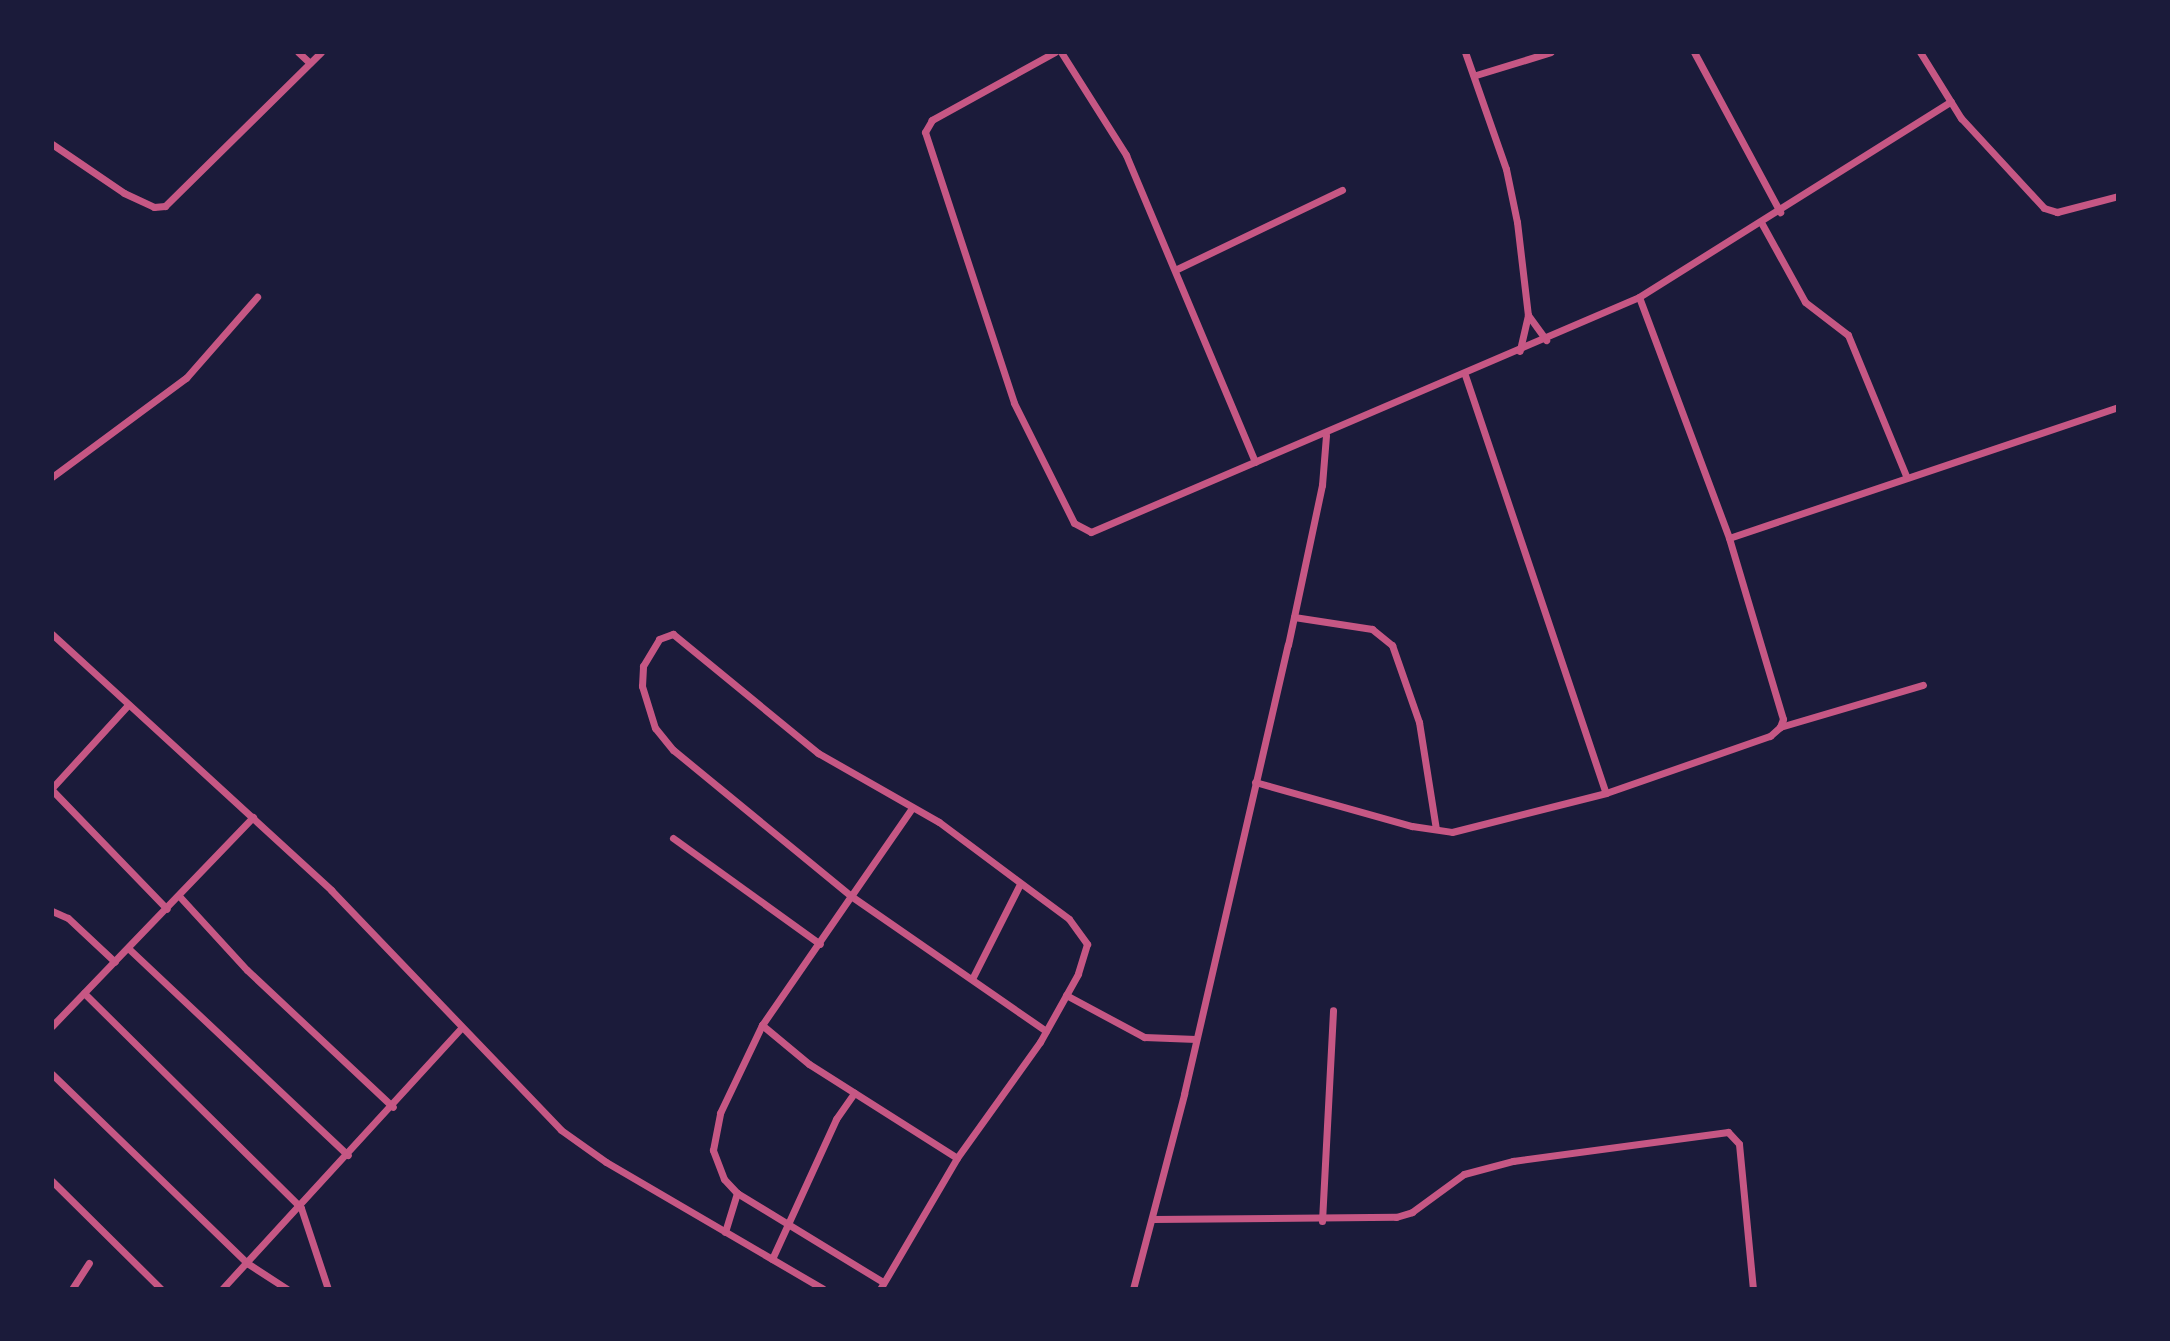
<!DOCTYPE html>
<html>
<head>
<meta charset="utf-8">
<style>
	body { margin:0 }
	#map { position:relative; width:2170px; height:1341px; overflow:hidden; background:#1b1b3a; font-family:Spectral,serif }
	div>[style] { position:absolute }
	.minor>* { height:7px; margin:-3.5px; padding:0 3.5px; transform-origin:3.5px; border-radius:3.5px; background:#c65784 }
	span { translate:-50% -50%; white-space:nowrap; text-align:center; line-height:1.15; -webkit-text-stroke:8px #1b1b3a; paint-order:stroke }
	.frame { position:absolute; inset:0; border:54px solid #1b1b3a; pointer-events:none }
</style>
</head>
<body>
<div id="map">
	<div class="minor">
		<i style="left:298px;top:52px;width:16px;rotate:43deg"></i>
		<i style="left:1055px;top:52px;width:141px;rotate:151.1deg"></i>
		<i style="left:932px;top:120px;width:14px;rotate:120deg"></i>
		<i style="left:925px;top:132px;width:285px;rotate:71.8deg"></i>
		<i style="left:1014px;top:403px;width:134px;rotate:63.4deg"></i>
		<i style="left:1074px;top:523px;width:19px;rotate:28deg"></i>
		<i style="left:1091px;top:532px;width:596px;rotate:-23.21deg"></i>
		<i style="left:1639px;top:297px;width:368px;rotate:-32.1deg"></i>
		<i style="left:1061px;top:52px;width:122px;rotate:57.7deg"></i>
		<i style="left:1126px;top:155px;width:333px;rotate:67.2deg"></i>
		<i style="left:1465px;top:52px;width:124px;rotate:70.7deg"></i>
		<i style="left:1506px;top:169px;width:54px;rotate:78.3deg"></i>
		<i style="left:1517px;top:222px;width:94px;rotate:83.3deg"></i>
		<i style="left:1528px;top:315px;width:37px;rotate:103deg"></i>
		<i style="left:1694px;top:52px;width:182px;rotate:61.7deg"></i>
		<i style="left:1920px;top:52px;width:78px;rotate:58.2deg"></i>
		<i style="left:1961px;top:118px;width:122px;rotate:47.3deg"></i>
		<i style="left:2044px;top:208px;width:14px;rotate:17deg"></i>
		<i style="left:2057px;top:212px;width:63px;rotate:-14.7deg"></i>
		<i style="left:1476px;top:75px;width:78px;rotate:-17deg"></i>
		<i style="left:52px;top:144px;width:87px;rotate:34.2deg"></i>
		<i style="left:124px;top:193px;width:33px;rotate:25deg"></i>
		<i style="left:154px;top:207px;width:11px;rotate:-5deg"></i>
		<i style="left:165px;top:206px;width:219px;rotate:-44.6deg"></i>
		<i style="left:1762px;top:224px;width:89px;rotate:61.1deg"></i>
		<i style="left:1805px;top:302px;width:54px;rotate:37.5deg"></i>
		<i style="left:1848px;top:335px;width:152px;rotate:67.6deg"></i>
		<i style="left:1177px;top:269px;width:183px;rotate:-25.6deg"></i>
		<i style="left:1639px;top:297px;width:257px;rotate:69.5deg"></i>
		<i style="left:1729px;top:538px;width:189px;rotate:73.4deg"></i>
		<i style="left:1783px;top:719px;width:9px;rotate:111deg"></i>
		<i style="left:1528px;top:315px;width:31px;rotate:54deg"></i>
		<i style="left:1465px;top:375px;width:441px;rotate:71.4deg"></i>
		<i style="left:52px;top:477px;width:167px;rotate:-36.5deg"></i>
		<i style="left:186px;top:378px;width:108px;rotate:-48.8deg"></i>
		<i style="left:1729px;top:538px;width:410px;rotate:-18.6deg"></i>
		<i style="left:1294px;top:617px;width:79px;rotate:8.7deg"></i>
		<i style="left:1372px;top:629px;width:26px;rotate:39deg"></i>
		<i style="left:1392px;top:645px;width:82px;rotate:70.7deg"></i>
		<i style="left:1419px;top:722px;width:108px;rotate:81deg"></i>
		<i style="left:52px;top:634px;width:379px;rotate:42.5deg"></i>
		<i style="left:331px;top:890px;width:332px;rotate:46.2deg"></i>
		<i style="left:561px;top:1130px;width:55px;rotate:35.4deg"></i>
		<i style="left:606px;top:1162px;width:251px;rotate:30.3deg"></i>
		<i style="left:1255px;top:782px;width:163px;rotate:15.7deg"></i>
		<i style="left:1412px;top:826px;width:40px;rotate:8.5deg"></i>
		<i style="left:1452px;top:832px;width:159px;rotate:-14.2deg"></i>
		<i style="left:1606px;top:793px;width:174px;rotate:-19.2deg"></i>
		<i style="left:1770px;top:736px;width:13px;rotate:-42deg"></i>
		<i style="left:1780px;top:727px;width:149px;rotate:-16.4deg"></i>
		<i style="left:52px;top:788px;width:113px;rotate:-47.5deg"></i>
		<i style="left:52px;top:790px;width:165px;rotate:46deg"></i>
		<i style="left:912px;top:808px;width:107px;rotate:124.7deg"></i>
		<i style="left:851px;top:896px;width:237px;rotate:34.7deg"></i>
		<i style="left:673px;top:838px;width:181px;rotate:35.8deg"></i>
		<i style="left:180px;top:897px;width:99px;rotate:47.5deg"></i>
		<i style="left:247px;top:970px;width:200px;rotate:43.2deg"></i>
		<i style="left:52px;top:911px;width:17px;rotate:24deg"></i>
		<i style="left:68px;top:918px;width:64px;rotate:43.1deg"></i>
		<i style="left:128px;top:948px;width:302px;rotate:43.3deg"></i>
		<i style="left:972px;top:979px;width:106px;rotate:-63.2deg"></i>
		<i style="left:84px;top:993px;width:305px;rotate:44.7deg"></i>
		<i style="left:301px;top:1208px;width:85px;rotate:71.6deg"></i>
		<i style="left:1066px;top:995px;width:89px;rotate:28.3deg"></i>
		<i style="left:1144px;top:1037px;width:52px;rotate:2.2deg"></i>
		<i style="left:762px;top:1025px;width:61px;rotate:39.7deg"></i>
		<i style="left:809px;top:1064px;width:175px;rotate:32.4deg"></i>
		<i style="left:52px;top:1026px;width:290px;rotate:-46.1deg"></i>
		<i style="left:52px;top:1074px;width:272px;rotate:44.1deg"></i>
		<i style="left:247px;top:1263px;width:48px;rotate:33deg"></i>
		<i style="left:52px;top:1181px;width:153px;rotate:44.7deg"></i>
		<i style="left:737px;top:1193px;width:171px;rotate:31.4deg"></i>
		<i style="left:1152px;top:1219px;width:244px;rotate:-0.5deg"></i>
		<i style="left:1396px;top:1217px;width:17px;rotate:-17deg"></i>
		<i style="left:1412px;top:1212px;width:64px;rotate:-36.2deg"></i>
		<i style="left:1464px;top:1174px;width:51px;rotate:-14.9deg"></i>
		<i style="left:1513px;top:1161px;width:217px;rotate:-7.7deg"></i>
		<i style="left:1728px;top:1132px;width:16px;rotate:47deg"></i>
		<i style="left:1739px;top:1144px;width:146px;rotate:84.5deg"></i>
		<i style="left:1322px;top:1221px;width:211px;rotate:-87deg"></i>
		<i style="left:725px;top:1232px;width:41px;rotate:-72.9deg"></i>
		<i style="left:737px;top:1193px;width:19px;rotate:-133deg"></i>
		<i style="left:724px;top:1179px;width:31px;rotate:-111deg"></i>
		<i style="left:713px;top:1150px;width:38px;rotate:-79deg"></i>
		<i style="left:720px;top:1113px;width:98px;rotate:-64.5deg"></i>
		<i style="left:762px;top:1025px;width:157px;rotate:-55.4deg"></i>
		<i style="left:851px;top:896px;width:230px;rotate:-140.6deg"></i>
		<i style="left:673px;top:750px;width:28px;rotate:-129deg"></i>
		<i style="left:655px;top:728px;width:44px;rotate:-107.2deg"></i>
		<i style="left:642px;top:686px;width:20px;rotate:-87deg"></i>
		<i style="left:643px;top:666px;width:31px;rotate:-59deg"></i>
		<i style="left:659px;top:639px;width:15px;rotate:-20deg"></i>
		<i style="left:673px;top:634px;width:188px;rotate:39.4deg"></i>
		<i style="left:818px;top:753px;width:139px;rotate:29.7deg"></i>
		<i style="left:939px;top:822px;width:162px;rotate:36.7deg"></i>
		<i style="left:1069px;top:919px;width:31px;rotate:54deg"></i>
		<i style="left:1087px;top:944px;width:31px;rotate:107deg"></i>
		<i style="left:1078px;top:974px;width:78px;rotate:119.2deg"></i>
		<i style="left:1040px;top:1042px;width:143px;rotate:125.6deg"></i>
		<i style="left:957px;top:1158px;width:152px;rotate:120.4deg"></i>
		<i style="left:772px;top:1259px;width:154px;rotate:-65.4deg"></i>
		<i style="left:836px;top:1119px;width:32px;rotate:-55deg"></i>
		<i style="left:72px;top:1289px;width:31px;rotate:-57deg"></i>
		<i style="left:222px;top:1289px;width:354px;rotate:-47.5deg"></i>
		<i style="left:1133px;top:1289px;width:202px;rotate:-75.3deg"></i>
		<i style="left:1184px;top:1094px;width:461px;rotate:-77deg"></i>
		<i style="left:1288px;top:645px;width:164px;rotate:-78deg"></i>
		<i style="left:1322px;top:485px;width:50px;rotate:-85.4deg"></i>
	</div>
	<div class="frame"></div>
</div>
</body>
</html>
